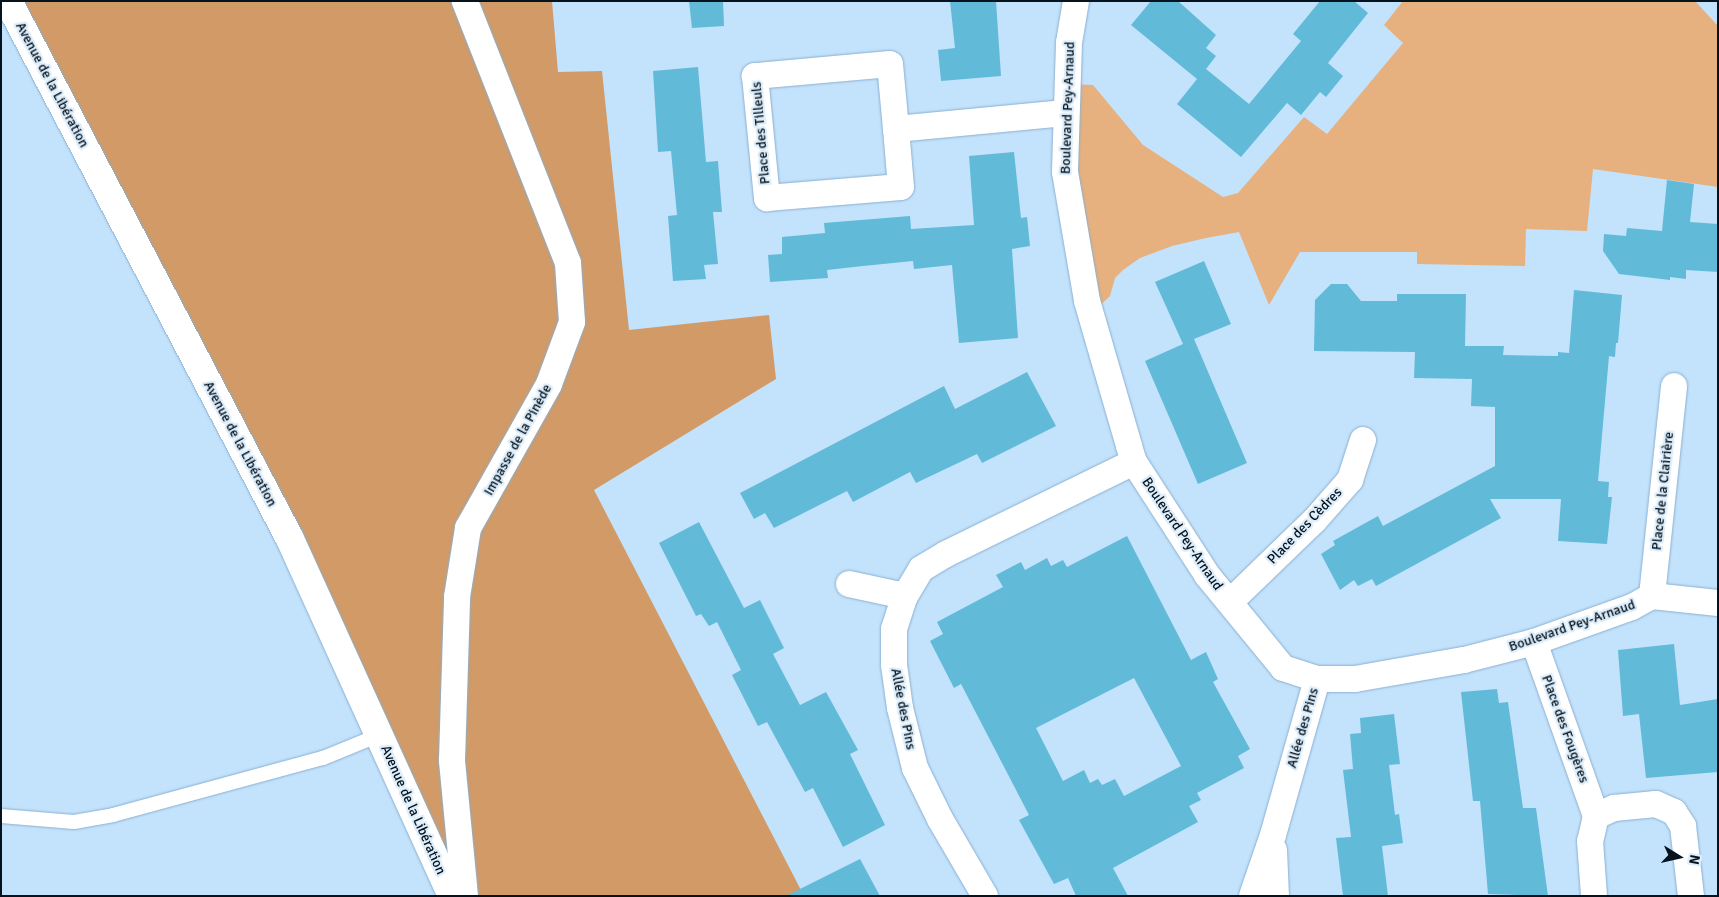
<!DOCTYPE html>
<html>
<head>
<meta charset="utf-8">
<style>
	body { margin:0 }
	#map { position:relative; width:1719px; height:897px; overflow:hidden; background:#c3e2fc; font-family:Signika,sans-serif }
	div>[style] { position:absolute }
	.green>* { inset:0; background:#e6b07f }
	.forest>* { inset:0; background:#d19a66 }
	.building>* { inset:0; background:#62bad9 }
	.roads { filter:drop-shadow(0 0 1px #8ab0d0) drop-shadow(0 0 1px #8ab0d0) }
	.service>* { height:14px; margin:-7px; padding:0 7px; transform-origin:7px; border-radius:7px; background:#fff }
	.minor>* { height:26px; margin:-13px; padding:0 13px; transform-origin:13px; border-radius:13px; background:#fff }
	.primary>* { height:28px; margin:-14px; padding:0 14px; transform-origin:14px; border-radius:14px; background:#fff }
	span { translate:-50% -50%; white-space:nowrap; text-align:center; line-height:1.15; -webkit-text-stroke:4.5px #ddedfa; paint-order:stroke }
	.street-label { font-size:14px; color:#05131e }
	.frame { position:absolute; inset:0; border:2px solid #05131e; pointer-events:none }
	.north { position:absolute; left:1654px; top:832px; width:50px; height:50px; -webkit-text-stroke:4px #ddedfa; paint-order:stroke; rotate:100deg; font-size:14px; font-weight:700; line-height:20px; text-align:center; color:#05131e }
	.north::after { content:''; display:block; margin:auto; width:18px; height:22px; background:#05131e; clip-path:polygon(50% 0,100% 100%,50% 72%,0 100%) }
</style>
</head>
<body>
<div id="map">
	<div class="green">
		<i style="clip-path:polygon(1403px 1px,1695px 1px,1718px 26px,1718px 187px,1593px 169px,1587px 231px,1526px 229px,1525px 266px,1417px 264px,1417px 252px,1300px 252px,1269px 305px,1239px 232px,1206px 238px,1172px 246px,1140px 258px,1123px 270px,1115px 278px,1110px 296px,1092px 313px,1067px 84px,1093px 85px,1143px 145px,1223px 197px,1238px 193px,1304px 117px,1327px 134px,1403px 43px,1384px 25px)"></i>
	</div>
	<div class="forest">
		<i style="clip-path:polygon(8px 1px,552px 1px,558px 72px,602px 71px,629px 330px,769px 315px,776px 379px,594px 490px,804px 896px,452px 896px)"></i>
	</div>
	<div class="building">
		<i style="clip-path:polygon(689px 1px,723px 1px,724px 26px,692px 28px)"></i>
		<i style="clip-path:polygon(950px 1px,996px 1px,1001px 76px,941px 81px,938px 50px,955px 48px)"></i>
		<i style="clip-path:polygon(1151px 1px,1178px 1px,1216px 35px,1206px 48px,1216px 56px,1206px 69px,1249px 104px,1301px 41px,1293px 34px,1320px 1px,1354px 1px,1368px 13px,1328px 63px,1343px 76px,1326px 97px,1320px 92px,1301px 115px,1287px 103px,1241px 157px,1177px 104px,1197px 79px,1131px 25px)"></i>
		<i style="clip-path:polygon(698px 67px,706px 162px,718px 161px,722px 212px,713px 212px,718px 264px,704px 265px,706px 279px,673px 281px,668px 216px,677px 215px,671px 151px,658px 152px,653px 71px)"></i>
		<i style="clip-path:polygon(1014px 152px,1021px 218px,1027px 217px,1030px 246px,1012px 249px,1018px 338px,959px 343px,952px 265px,914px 269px,913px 261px,863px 266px,827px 270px,828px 278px,770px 282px,768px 255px,782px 254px,782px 237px,825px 233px,824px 223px,910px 216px,911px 229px,974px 225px,969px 156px)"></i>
		<i style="clip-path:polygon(1667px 180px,1694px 184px,1690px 222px,1718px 224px,1718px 272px,1686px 270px,1686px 279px,1670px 277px,1670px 280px,1619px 274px,1603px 251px,1604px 234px,1626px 236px,1627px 228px,1662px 231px)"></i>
		<i style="clip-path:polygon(1204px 261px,1231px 324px,1194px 339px,1247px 463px,1198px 484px,1145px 361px,1183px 344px,1155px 282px)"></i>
		<i style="clip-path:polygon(1331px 284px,1347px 284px,1361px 301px,1397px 301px,1397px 294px,1466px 294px,1465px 346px,1504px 346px,1503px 355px,1558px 356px,1558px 352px,1569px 353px,1574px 290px,1622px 295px,1618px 343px,1616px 343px,1615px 357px,1609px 356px,1598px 481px,1609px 482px,1608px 497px,1612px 497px,1607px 544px,1558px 541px,1561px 499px,1490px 499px,1501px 518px,1376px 586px,1372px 579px,1358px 586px,1354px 580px,1340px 590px,1321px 554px,1335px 545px,1333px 541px,1378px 516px,1383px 526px,1495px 466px,1495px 407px,1471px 406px,1472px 379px,1414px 378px,1415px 352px,1314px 351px,1315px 300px)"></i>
		<i style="clip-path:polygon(1027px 372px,1056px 426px,982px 463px,977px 454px,916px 483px,910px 472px,853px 502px,847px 491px,774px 528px,765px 513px,754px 519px,740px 493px,944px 386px,955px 409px)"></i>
		<i style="clip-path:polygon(699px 522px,744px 608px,760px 600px,784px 648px,773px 654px,800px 705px,826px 692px,858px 750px,850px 754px,885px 825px,843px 847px,813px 788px,805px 792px,767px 722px,758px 726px,732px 675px,741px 670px,717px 622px,709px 626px,701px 614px,696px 616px,659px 543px)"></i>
		<i style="clip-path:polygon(evenodd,1127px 536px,1191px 660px,1206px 652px,1218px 679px,1213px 682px,1250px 749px,1238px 756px,1244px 768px,1197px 793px,1201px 800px,1189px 806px,1198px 822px,1113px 868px,1128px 896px,1076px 896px,1068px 878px,1054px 884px,1019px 820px,1029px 815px,961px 684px,954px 688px,930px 641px,943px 634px,937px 622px,1003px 587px,996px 575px,1021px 562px,1025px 570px,1047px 558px,1051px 566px,1063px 560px,1067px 567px,1127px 536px,1134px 678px,1181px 766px,1124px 796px,1115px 779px,1102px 785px,1098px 779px,1090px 783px,1084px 770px,1063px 781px,1036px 728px,1134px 678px)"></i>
		<i style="clip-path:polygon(1674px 644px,1680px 705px,1718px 699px,1718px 772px,1646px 778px,1639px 714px,1623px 716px,1618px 650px)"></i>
		<i style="clip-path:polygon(1497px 689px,1499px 703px,1508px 702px,1523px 808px,1536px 808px,1548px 896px,1488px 894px,1480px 801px,1473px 801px,1461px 692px)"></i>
		<i style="clip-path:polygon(1394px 714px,1400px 764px,1389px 765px,1395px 815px,1399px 814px,1403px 843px,1382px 846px,1388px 896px,1343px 896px,1336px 838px,1351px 837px,1343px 770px,1353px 769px,1350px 734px,1361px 733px,1360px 718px)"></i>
		<i style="clip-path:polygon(860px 859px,880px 896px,786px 896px)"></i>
	</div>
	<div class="roads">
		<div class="service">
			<i style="left:1px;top:816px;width:73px;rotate:4.7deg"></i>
			<i style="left:74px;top:822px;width:40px;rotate:-10deg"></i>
			<i style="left:113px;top:815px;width:218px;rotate:-15.2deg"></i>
			<i style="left:323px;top:758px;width:61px;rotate:-22.3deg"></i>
		</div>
		<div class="minor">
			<i style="left:1076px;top:1px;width:43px;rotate:99.5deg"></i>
			<i style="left:1069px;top:43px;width:129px;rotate:91.8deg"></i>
			<i style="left:1065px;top:172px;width:131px;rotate:80.3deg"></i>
			<i style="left:1087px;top:301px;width:151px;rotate:73.8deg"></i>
			<i style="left:1129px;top:446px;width:17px;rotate:73deg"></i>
			<i style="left:1134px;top:462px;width:135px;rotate:57.1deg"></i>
			<i style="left:1207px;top:575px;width:120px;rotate:50.7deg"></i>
			<i style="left:1283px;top:668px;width:36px;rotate:18deg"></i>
			<i style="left:1317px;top:679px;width:38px"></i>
			<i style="left:1355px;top:679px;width:111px;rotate:-9.9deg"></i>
			<i style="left:1464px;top:660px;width:72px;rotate:-14.4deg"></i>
			<i style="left:1534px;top:642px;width:104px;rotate:-19.7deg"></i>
			<i style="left:1632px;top:607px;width:23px;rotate:-29deg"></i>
			<i style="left:1652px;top:596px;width:66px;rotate:6.1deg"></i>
			<i style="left:896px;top:129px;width:65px;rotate:-95.3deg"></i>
			<i style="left:890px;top:64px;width:136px;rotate:174.9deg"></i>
			<i style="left:755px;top:76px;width:123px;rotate:84.4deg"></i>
			<i style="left:767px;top:198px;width:134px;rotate:-4.7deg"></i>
			<i style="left:901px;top:187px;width:58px;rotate:-94.9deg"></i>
			<i style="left:896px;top:129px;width:170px;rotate:-5.4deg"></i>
			<i style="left:849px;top:584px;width:57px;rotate:12.1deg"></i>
			<i style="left:1652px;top:596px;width:211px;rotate:-84deg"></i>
			<i style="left:1230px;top:602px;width:117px;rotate:-44deg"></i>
			<i style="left:1314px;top:521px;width:55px;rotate:-48.7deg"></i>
			<i style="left:1350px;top:480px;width:42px;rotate:-72deg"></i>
			<i style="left:1534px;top:642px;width:185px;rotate:70.4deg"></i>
			<i style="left:1596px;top:816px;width:26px;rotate:103deg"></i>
			<i style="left:1590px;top:841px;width:55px;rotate:85.8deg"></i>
			<i style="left:1596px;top:816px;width:20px;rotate:-24deg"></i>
			<i style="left:1614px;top:808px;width:42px;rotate:-5.4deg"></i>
			<i style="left:1656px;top:804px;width:20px;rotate:24deg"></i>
			<i style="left:1674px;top:812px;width:17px;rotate:57deg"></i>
			<i style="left:1683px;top:826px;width:70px;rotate:83.5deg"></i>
			<i style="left:1274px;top:850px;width:46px;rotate:87.5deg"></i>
			<i style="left:465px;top:896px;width:137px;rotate:-95.5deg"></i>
			<i style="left:452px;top:760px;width:163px;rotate:-88.2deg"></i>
			<i style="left:457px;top:597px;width:70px;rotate:-80.9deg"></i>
			<i style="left:468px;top:528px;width:165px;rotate:-60.6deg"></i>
			<i style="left:549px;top:384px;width:66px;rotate:-69.6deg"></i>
			<i style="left:572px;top:322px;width:59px;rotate:-93.9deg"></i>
			<i style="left:568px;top:263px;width:282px;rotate:-111.5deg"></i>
			<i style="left:985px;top:896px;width:89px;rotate:-120.3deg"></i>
			<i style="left:940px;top:819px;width:57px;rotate:-116.1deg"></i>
			<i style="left:915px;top:768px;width:62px;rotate:-104deg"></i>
			<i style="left:900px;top:708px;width:43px;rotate:-97.9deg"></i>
			<i style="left:894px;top:665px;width:36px;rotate:-90deg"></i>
			<i style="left:894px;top:629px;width:35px;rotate:-72deg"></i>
			<i style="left:905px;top:596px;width:31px;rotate:-59deg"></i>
			<i style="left:921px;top:569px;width:29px;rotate:-31deg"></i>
			<i style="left:946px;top:554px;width:209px;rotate:-26.1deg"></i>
			<i style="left:1252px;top:896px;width:65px;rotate:-71deg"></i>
			<i style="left:1273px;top:835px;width:162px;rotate:-74.2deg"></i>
		</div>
		<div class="primary">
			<i style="left:8px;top:1px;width:607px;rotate:62.34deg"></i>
			<i style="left:290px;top:539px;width:392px;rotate:65.6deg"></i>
		</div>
	</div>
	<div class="street-label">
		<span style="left:52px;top:85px;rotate:62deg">Avenue de la Libération</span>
		<span style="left:1068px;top:108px;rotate:-88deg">Boulevard Pey-Arnaud</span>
		<span style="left:761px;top:133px;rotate:-95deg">Place des Tilleuls</span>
		<span style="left:518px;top:440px;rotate:-61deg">Impasse de la Pinède</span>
		<span style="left:240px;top:444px;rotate:62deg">Avenue de la Libération</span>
		<span style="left:1663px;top:491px;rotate:-84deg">Place de la Clairière</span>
		<span style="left:1305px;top:526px;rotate:-46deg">Place des Cèdres</span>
		<span style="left:1182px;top:534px;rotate:56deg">Boulevard Pey-Arnaud</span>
		<span style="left:1572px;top:626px;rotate:-19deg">Boulevard Pey-Arnaud</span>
		<span style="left:903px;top:709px;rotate:79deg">Allée des Pins</span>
		<span style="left:1303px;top:728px;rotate:-74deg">Allée des Pins</span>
		<span style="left:1565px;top:729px;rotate:70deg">Place des Fougères</span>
		<span style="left:413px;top:810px;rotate:66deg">Avenue de la Libération</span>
	</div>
	<div class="frame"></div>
	<div class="north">N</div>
</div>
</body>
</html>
